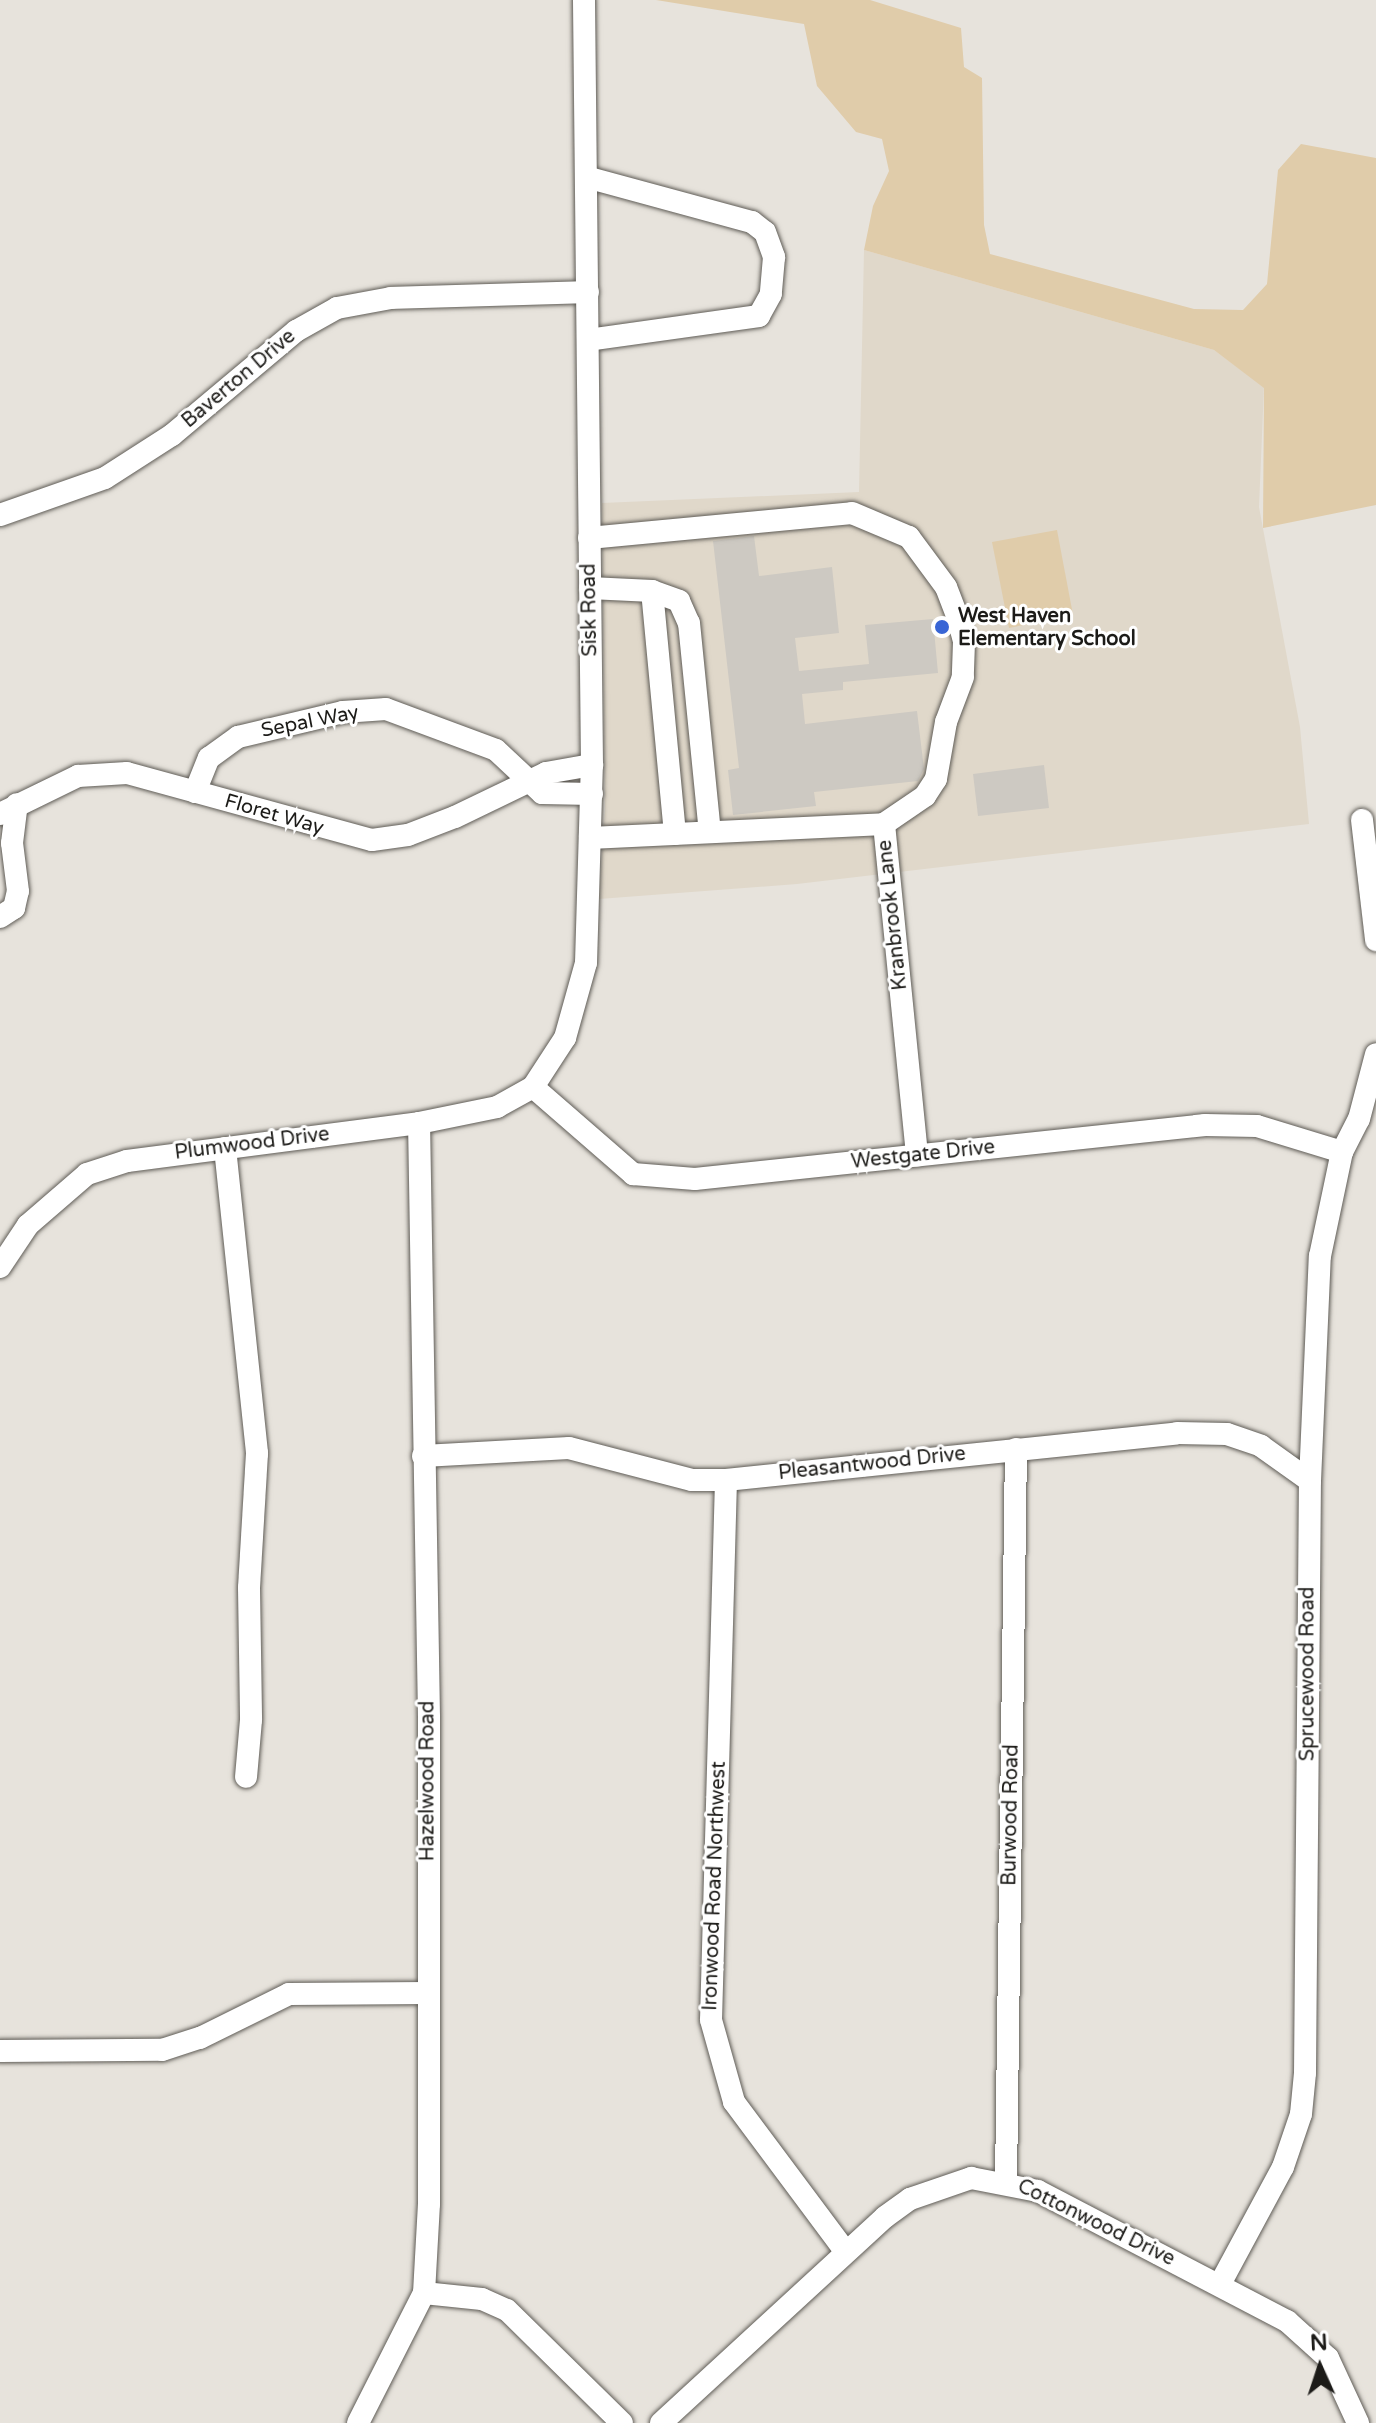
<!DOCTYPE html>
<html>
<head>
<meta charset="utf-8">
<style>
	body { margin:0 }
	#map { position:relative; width:1376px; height:2423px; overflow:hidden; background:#e7e3dc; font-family:"Varela Round",sans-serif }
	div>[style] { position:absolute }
	.built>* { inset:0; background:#e0d8ca }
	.green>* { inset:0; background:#e0ccaa }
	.building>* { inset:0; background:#cdc9c2 }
	.roads { filter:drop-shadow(0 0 2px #5f5c56) drop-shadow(0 0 2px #5f5c56) }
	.minor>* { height:22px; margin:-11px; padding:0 11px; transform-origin:11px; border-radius:11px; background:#fff }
	.dots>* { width:22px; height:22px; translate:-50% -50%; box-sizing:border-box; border:4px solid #fff; border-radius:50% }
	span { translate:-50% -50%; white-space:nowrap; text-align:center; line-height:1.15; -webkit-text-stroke:6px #fff; paint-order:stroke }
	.street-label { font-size:20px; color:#1c1b18 }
	.poi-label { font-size:20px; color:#1c1b18; font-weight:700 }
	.left { translate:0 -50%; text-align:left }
	.north { position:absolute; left:1280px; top:2327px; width:80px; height:80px; -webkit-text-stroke:6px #fff; paint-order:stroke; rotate:357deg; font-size:22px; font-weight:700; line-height:32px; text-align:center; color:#1c1b18 }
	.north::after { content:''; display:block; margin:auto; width:28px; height:36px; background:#1c1b18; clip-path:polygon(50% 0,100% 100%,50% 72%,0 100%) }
</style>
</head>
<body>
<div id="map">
	<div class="built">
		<i style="clip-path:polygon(864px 250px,1214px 350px,1264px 387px,1259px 507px,1300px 727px,1309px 824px,797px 884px,599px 899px,605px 810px,602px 503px,859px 492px)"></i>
	</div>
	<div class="green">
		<i style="clip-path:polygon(656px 0,870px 0,961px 28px,964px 67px,982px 78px,984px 225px,990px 254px,1194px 309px,1243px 310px,1267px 284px,1278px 170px,1301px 144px,1376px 158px,1376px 505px,1263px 528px,1264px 388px,1214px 350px,864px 250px,873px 206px,889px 171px,882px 139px,856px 132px,817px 86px,804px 24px)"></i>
		<i style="clip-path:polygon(1057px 530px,1073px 615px,1009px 628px,992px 542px)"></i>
	</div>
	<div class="building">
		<i style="clip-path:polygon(754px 536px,759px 576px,832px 567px,839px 633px,795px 638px,799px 671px,869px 664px,865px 625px,933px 619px,938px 673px,843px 682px,843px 690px,802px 694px,805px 724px,917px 711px,924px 769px,918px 781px,814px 792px,816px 806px,733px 815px,728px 770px,739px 768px,713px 541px)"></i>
		<i style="clip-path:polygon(1044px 765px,1049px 808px,978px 816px,973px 774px)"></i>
	</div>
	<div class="roads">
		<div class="minor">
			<i style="left:586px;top:177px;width:172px;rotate:15.2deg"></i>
			<i style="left:752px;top:222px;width:16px;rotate:38deg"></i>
			<i style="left:765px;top:232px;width:27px;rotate:70deg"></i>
			<i style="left:774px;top:257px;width:37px;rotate:95deg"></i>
			<i style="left:771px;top:294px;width:25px;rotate:119deg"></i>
			<i style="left:759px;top:316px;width:172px;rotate:172deg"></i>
			<i style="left:0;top:515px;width:111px;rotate:-19.4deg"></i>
			<i style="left:105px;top:478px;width:80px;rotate:-32.7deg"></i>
			<i style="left:172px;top:435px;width:162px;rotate:-40deg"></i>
			<i style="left:296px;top:331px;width:47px;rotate:-29.3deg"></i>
			<i style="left:337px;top:308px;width:55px;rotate:-10.5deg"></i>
			<i style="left:391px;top:298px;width:197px;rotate:-1.7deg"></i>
			<i style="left:589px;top:538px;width:264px;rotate:-5.4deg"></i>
			<i style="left:852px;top:513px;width:62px;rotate:22.8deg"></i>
			<i style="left:909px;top:537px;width:62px;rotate:53.5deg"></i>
			<i style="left:946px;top:587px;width:30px;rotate:69deg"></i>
			<i style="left:957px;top:615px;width:28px;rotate:75deg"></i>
			<i style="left:964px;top:642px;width:35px;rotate:92deg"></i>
			<i style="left:963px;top:677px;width:48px;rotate:110.7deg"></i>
			<i style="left:946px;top:722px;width:58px;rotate:100deg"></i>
			<i style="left:936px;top:779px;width:20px;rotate:123deg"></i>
			<i style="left:925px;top:796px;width:50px;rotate:145.7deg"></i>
			<i style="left:590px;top:588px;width:62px;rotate:2.8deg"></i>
			<i style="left:195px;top:792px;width:37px;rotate:-68deg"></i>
			<i style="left:209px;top:758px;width:36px;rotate:-36deg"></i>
			<i style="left:238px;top:737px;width:108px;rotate:-13.4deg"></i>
			<i style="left:343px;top:712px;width:43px;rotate:-4deg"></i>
			<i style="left:386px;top:709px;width:117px;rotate:20.4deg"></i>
			<i style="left:496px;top:750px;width:63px;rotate:43.1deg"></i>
			<i style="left:542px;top:793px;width:50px;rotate:1.1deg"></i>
			<i style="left:0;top:814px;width:87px;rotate:-26deg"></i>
			<i style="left:78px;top:776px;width:49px;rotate:-3.5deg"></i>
			<i style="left:127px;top:773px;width:254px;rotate:15.3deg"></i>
			<i style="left:372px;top:840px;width:36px;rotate:-8deg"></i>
			<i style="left:408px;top:835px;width:50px;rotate:-21deg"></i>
			<i style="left:455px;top:817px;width:101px;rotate:-25.8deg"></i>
			<i style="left:546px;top:773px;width:47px;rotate:-9.9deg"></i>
			<i style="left:1362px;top:820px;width:121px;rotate:83.3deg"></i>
			<i style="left:675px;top:834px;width:244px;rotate:-95.4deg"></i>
			<i style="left:652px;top:591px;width:29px;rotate:20deg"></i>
			<i style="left:679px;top:601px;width:24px;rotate:66deg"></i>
			<i style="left:689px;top:623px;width:210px;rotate:84.3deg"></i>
			<i style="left:590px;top:838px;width:294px;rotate:-2.7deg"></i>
			<i style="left:884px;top:824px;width:333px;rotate:84.3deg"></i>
			<i style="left:0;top:917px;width:17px;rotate:-33deg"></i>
			<i style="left:14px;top:908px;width:17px;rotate:-77deg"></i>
			<i style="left:18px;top:891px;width:48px;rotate:-97.1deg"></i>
			<i style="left:12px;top:843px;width:39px;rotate:-83deg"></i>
			<i style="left:533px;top:1087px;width:133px;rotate:41deg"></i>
			<i style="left:633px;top:1174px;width:62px;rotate:4.6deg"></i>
			<i style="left:695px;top:1179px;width:513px;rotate:-6.04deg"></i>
			<i style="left:1205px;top:1125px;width:52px;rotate:1.1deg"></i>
			<i style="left:1257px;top:1126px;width:89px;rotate:17deg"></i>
			<i style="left:225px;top:1148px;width:307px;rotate:84deg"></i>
			<i style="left:257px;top:1453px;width:135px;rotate:93.4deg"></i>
			<i style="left:249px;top:1588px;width:132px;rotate:89.1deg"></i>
			<i style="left:251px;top:1720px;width:57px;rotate:95deg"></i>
			<i style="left:0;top:1267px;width:50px;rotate:-56.3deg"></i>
			<i style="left:28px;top:1225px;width:78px;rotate:-40.8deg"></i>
			<i style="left:87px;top:1174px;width:42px;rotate:-18deg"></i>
			<i style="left:127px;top:1161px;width:294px;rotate:-7.4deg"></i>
			<i style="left:419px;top:1123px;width:80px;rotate:-11.6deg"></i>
			<i style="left:497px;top:1107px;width:41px;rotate:-29.1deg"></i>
			<i style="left:533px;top:1087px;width:59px;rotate:-56.9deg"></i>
			<i style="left:565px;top:1038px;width:78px;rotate:-74.4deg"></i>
			<i style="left:586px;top:963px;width:198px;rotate:-88.3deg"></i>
			<i style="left:592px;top:765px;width:765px;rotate:-90.6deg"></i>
			<i style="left:423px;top:1456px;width:146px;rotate:-3.1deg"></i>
			<i style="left:569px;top:1448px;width:127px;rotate:14.6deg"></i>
			<i style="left:692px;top:1480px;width:34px"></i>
			<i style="left:726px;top:1480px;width:453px;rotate:-5.9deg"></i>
			<i style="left:1177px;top:1433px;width:50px;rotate:1.1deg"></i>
			<i style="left:1227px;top:1434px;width:36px;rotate:19deg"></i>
			<i style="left:1261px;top:1446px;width:60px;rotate:35.5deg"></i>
			<i style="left:726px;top:1480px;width:540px;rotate:91.59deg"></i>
			<i style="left:711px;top:2020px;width:85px;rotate:74.3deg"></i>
			<i style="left:734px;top:2102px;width:187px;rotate:53.3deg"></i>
			<i style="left:0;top:2051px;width:162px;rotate:-0.4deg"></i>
			<i style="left:162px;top:2050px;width:40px;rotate:-18deg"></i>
			<i style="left:200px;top:2038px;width:99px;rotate:-26.3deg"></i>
			<i style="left:289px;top:1994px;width:138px;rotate:-0.4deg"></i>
			<i style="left:1006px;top:2181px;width:732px;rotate:-89.22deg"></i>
			<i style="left:1220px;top:2284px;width:133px;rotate:-61.7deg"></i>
			<i style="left:1283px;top:2167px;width:56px;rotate:-71.2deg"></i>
			<i style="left:1301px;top:2114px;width:41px;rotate:-84.4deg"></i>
			<i style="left:1305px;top:2073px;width:592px;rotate:-89.52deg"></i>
			<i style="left:1310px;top:1481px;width:225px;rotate:-87.5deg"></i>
			<i style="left:1320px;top:1256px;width:106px;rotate:-78.1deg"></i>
			<i style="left:1342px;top:1152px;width:37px;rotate:-63deg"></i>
			<i style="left:1359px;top:1119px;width:67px;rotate:-75.3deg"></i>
			<i style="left:424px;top:2293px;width:58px;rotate:5.9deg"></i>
			<i style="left:482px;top:2299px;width:27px;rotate:24deg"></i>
			<i style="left:507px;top:2310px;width:161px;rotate:44.5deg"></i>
			<i style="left:358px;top:2423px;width:146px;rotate:-63.1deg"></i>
			<i style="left:424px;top:2293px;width:89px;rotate:-86.8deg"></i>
			<i style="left:429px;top:2204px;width:487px;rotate:-90deg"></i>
			<i style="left:429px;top:1717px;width:594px;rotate:-90.96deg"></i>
			<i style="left:661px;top:2423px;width:304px;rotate:-42.6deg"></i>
			<i style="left:885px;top:2217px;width:31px;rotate:-36deg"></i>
			<i style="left:910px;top:2199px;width:65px;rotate:-19deg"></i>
			<i style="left:971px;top:2178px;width:68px;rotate:11deg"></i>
			<i style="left:1038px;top:2191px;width:281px;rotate:27.6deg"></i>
			<i style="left:1287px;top:2321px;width:55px;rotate:42.1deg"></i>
			<i style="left:1328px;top:2358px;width:72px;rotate:65.2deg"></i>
		</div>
	</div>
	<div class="dots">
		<i style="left:942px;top:627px;background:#3865d5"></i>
	</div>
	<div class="street-label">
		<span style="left:239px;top:379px;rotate:-40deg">Baverton Drive</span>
		<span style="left:590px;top:610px;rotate:-91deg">Sisk Road</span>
		<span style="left:310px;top:722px;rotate:-11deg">Sepal Way</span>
		<span style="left:274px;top:815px;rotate:16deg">Floret Way</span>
		<span style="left:893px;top:915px;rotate:-96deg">Kranbrook Lane</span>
		<span style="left:252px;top:1144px;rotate:-7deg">Plumwood Drive</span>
		<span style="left:923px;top:1155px;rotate:-6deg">Westgate Drive</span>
		<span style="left:872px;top:1464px;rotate:-6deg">Pleasantwood Drive</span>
		<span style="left:1308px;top:1674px;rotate:-90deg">Sprucewood Road</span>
		<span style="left:428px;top:1781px;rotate:-90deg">Hazelwood Road</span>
		<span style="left:1011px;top:1815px;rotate:-89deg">Burwood Road</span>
		<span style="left:715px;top:1886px;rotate:-88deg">Ironwood Road Northwest</span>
		<span style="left:1096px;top:2223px;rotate:26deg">Cottonwood Drive</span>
	</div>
	<div class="poi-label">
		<span class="left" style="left:958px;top:628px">West Haven<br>Elementary School</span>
	</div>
	<div class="north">N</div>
</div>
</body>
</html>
